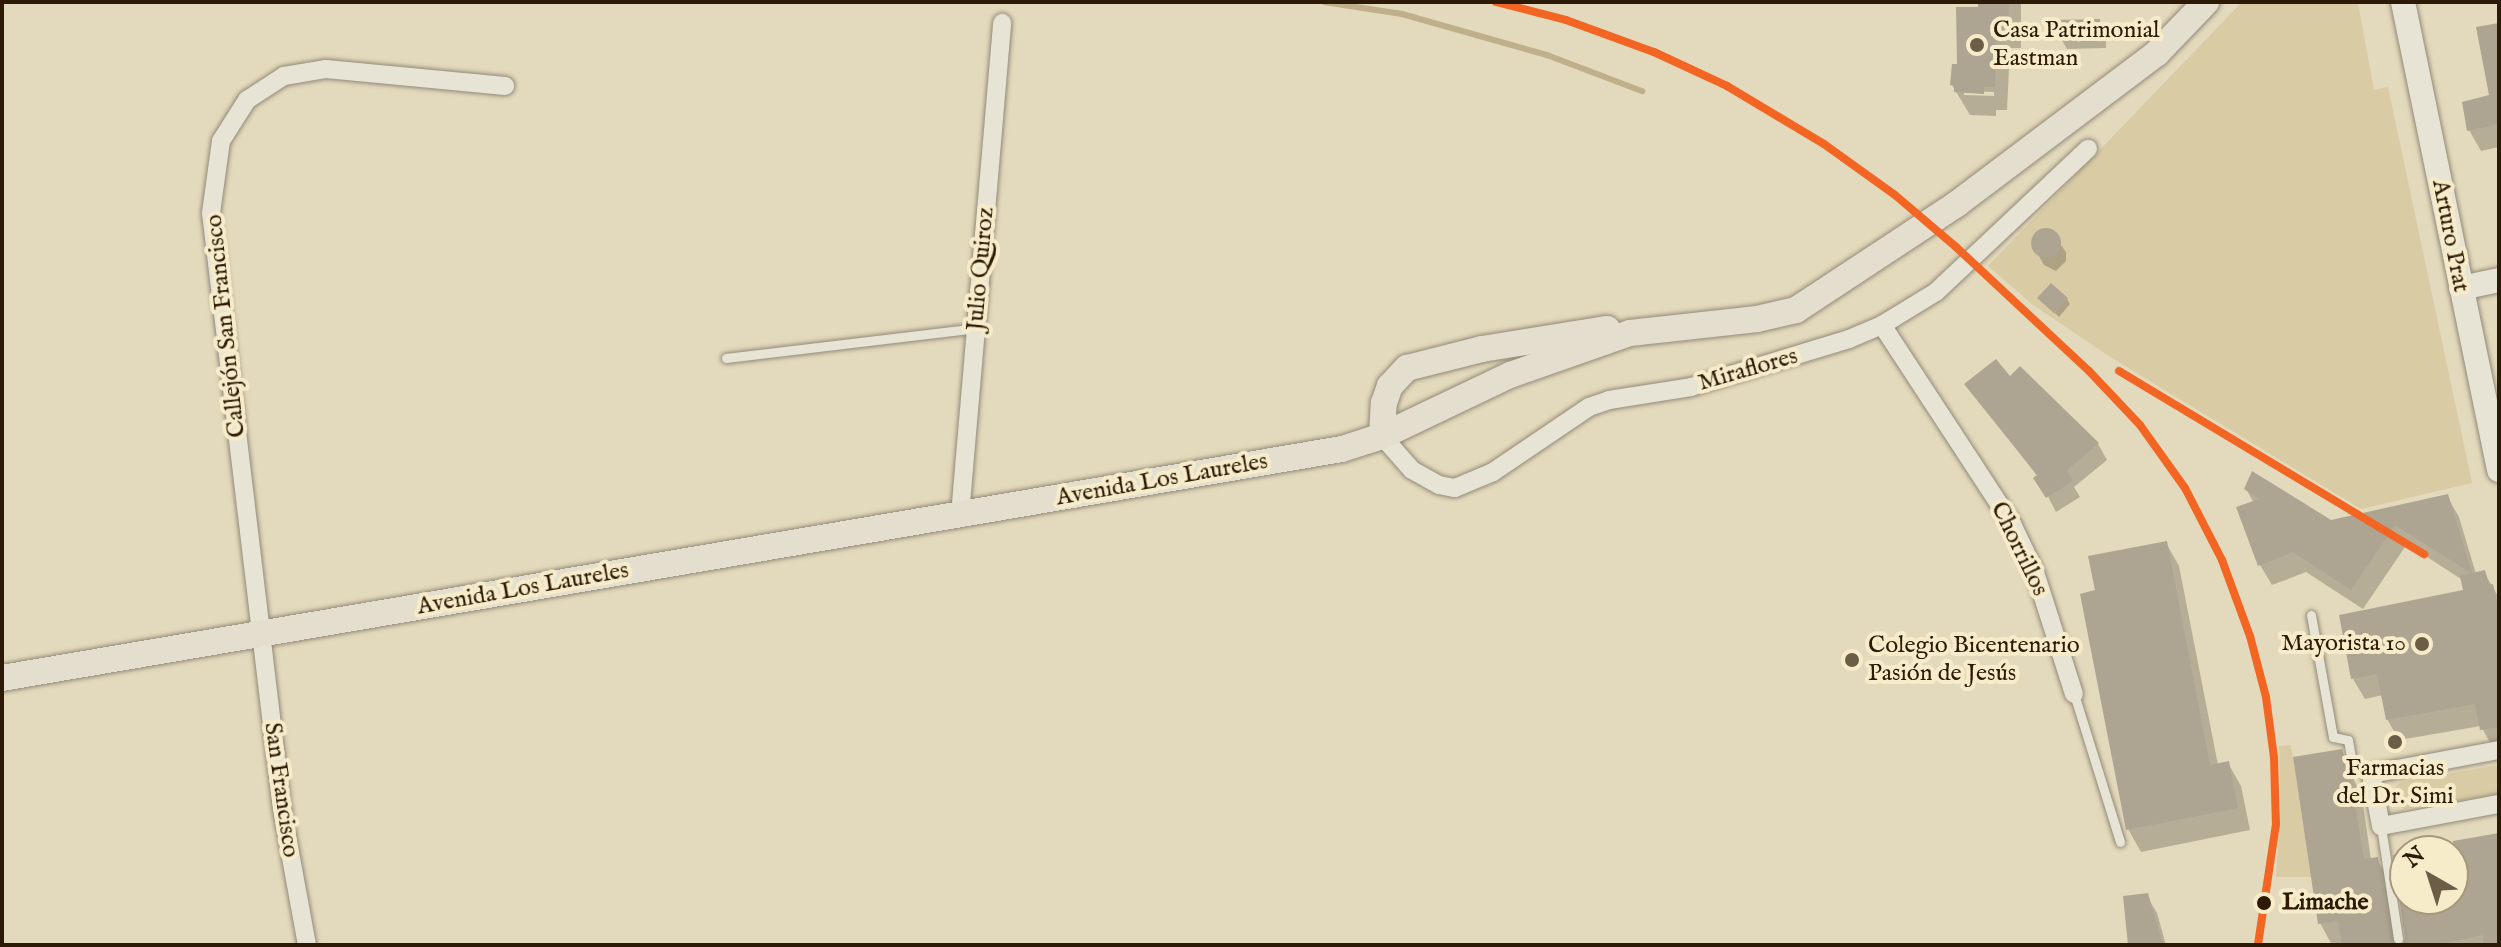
<!DOCTYPE html>
<html>
<head>
<meta charset="utf-8">
<style>
	body { margin:0 }
	#map { position:relative; width:2501px; height:947px; overflow:hidden; background:#e3d9bc; font-family:"IM FELL English",serif }
	div>[style] { position:absolute }
	.green>* { inset:0; background:#d9cba4 }
	.shadow>* { inset:0; background:#0003 }
	.stream>* { height:6px; margin:-3px; padding:0 3px; transform-origin:3px; border-radius:3px; background:#bfaf8a }
	.building>* { inset:0; background:#ada592 }
	.round { border-radius:50% }
	.roads { filter:drop-shadow(0 0 2px #928a77) drop-shadow(0 0 2px #928a77) }
	.lane>* { height:9px; margin:-4.5px; padding:0 4.5px; transform-origin:4.5px; border-radius:4.5px; background:#e7e3d5 }
	.street>* { height:18px; margin:-9px; padding:0 9px; transform-origin:9px; border-radius:9px; background:#e7e3d5 }
	.secondary>* { height:24px; margin:-12px; padding:0 12px; transform-origin:12px; border-radius:12px; background:#e7e3d5 }
	.primary>* { height:26px; margin:-13px; padding:0 13px; transform-origin:13px; border-radius:13px; background:#e3decd }
	.rail-1>* { height:8px; margin:-4px; padding:0 4px; transform-origin:4px; border-radius:4px; background:#f26522 }
	.dots>* { width:22px; height:22px; translate:-50% -50%; box-sizing:border-box; border:4px solid #f7ecca; border-radius:50% }
	span { translate:-50% -50%; white-space:nowrap; text-align:center; line-height:1.15; -webkit-text-stroke:8px #f7ecca; paint-order:stroke }
	.poi-label { font-size:24px; color:#2c1a06 }
	.left { translate:0 -50%; text-align:left }
	.right { translate:-100% -50%; text-align:right }
	.street-label { font-size:24px; color:#2c1a06 }
	.stop-label { font-size:24px; color:#2c1a06; font-weight:700 }
	.frame { position:absolute; inset:0; border:4px solid #2c1a06; pointer-events:none }
	.north { position:absolute; left:2389px; top:835px; width:80px; height:80px; box-sizing:border-box; background:#f7ecca; border:2px solid #a6987c; border-radius:50%; rotate:321deg; font-size:22px; font-weight:700; line-height:32px; text-align:center; color:#2c1a06 }
	.north::after { content:''; display:block; margin:auto; width:28px; height:36px; background:#6c5d46; clip-path:polygon(50% 0,100% 100%,50% 72%,0 100%) }
</style>
</head>
<body>
<div id="map">
	<div class="green">
		<i style="clip-path:polygon(2242px 2px,2358px 3px,2374px 90px,2388px 87px,2472px 483px,2361px 509px,2110px 357px,2032px 304px,1988px 266px)"></i>
		<i style="clip-path:polygon(2291px 745px,2311px 877px,2276px 877px,2280px 806px,2279px 746px)"></i>
		<i style="clip-path:polygon(2499px 765px,2499px 794px,2404px 809px,2395px 802px,2393px 789px,2401px 782px)"></i>
	</div>
	<div class="shadow">
		<i style="clip-path:polygon(evenodd,1980px 2px,2021px 2px,2021px 48px,2010px 48px,2007px 110px,1996px 110px,1996px 116px,1970px 115px,1952px 85px,1980px 2px,1964px 91px,1994px 92px,1994px 96px,1964px 95px,1964px 91px)"></i>
		<i style="clip-path:polygon(2099px 21px,2106px 33px,2106px 48px,2067px 49px,2060px 37px)"></i>
		<i style="clip-path:polygon(2499px 25px,2499px 147px,2481px 151px,2469px 130px,2492px 96px)"></i>
		<i style="clip-path:polygon(2050px 230px,2066px 252px,2066px 261px,2056px 271px,2044px 265px,2033px 245px,2035px 236px)"></i>
		<i style="clip-path:polygon(2040px 298px,2067px 299px,2070px 304px,2059px 317px)"></i>
		<i style="clip-path:polygon(2020px 369px,2098px 444px,2107px 460px,2074px 487px,2080px 497px,2056px 512px,2038px 477px,1967px 384px,2010px 379px)"></i>
		<i style="clip-path:polygon(2246px 489px,2330px 523px,2447px 496px,2459px 517px,2476px 574px,2484px 572px,2499px 598px,2499px 749px,2494px 750px,2481px 726px,2399px 740px,2387px 719px,2383px 695px,2365px 699px,2353px 679px,2466px 592px,2461px 579px,2407px 544px,2363px 609px,2306px 572px,2272px 585px,2260px 565px,2254px 503px)"></i>
		<i style="clip-path:polygon(2166px 543px,2179px 566px,2218px 765px,2228px 763px,2241px 786px,2250px 830px,2141px 852px,2128px 829px)"></i>
		<i style="clip-path:polygon(2341px 752px,2362px 797px,2371px 860px,2377px 859px,2389px 881px,2399px 945px,2332px 945px,2320px 923px)"></i>
		<i style="clip-path:polygon(2499px 835px,2499px 945px,2404px 945px,2408px 939px,2395px 857px,2405px 856px,2405px 899px,2453px 899px,2453px 851px,2441px 851px,2440px 845px)"></i>
		<i style="clip-path:polygon(2146px 895px,2157px 913px,2166px 945px,2130px 945px)"></i>
	</div>
	<div class="stream">
		<i style="left:1324px;top:2px;width:79px;rotate:8.7deg"></i>
		<i style="left:1402px;top:14px;width:151px;rotate:15.8deg"></i>
		<i style="left:1547px;top:55px;width:102px;rotate:20.8deg"></i>
	</div>
	<div class="building">
		<i style="clip-path:polygon(1978px 2px,2009px 2px,2008px 25px,1997px 25px,1995px 87px,1984px 87px,1984px 94px,1954px 92px,1954px 86px,1950px 85px,1952px 64px,1957px 64px,1956px 7px,1978px 7px)"></i>
		<i style="clip-path:polygon(2100px 19px,2101px 37px,2058px 38px,2058px 20px)"></i>
		<i style="clip-path:polygon(2499px 23px,2499px 124px,2467px 131px,2462px 102px,2489px 95px,2476px 27px)"></i>
		<i class="round" style="left:2031px;top:228px;width:30px;height:30px"></i>
		<i style="clip-path:polygon(2051px 283px,2068px 298px,2055px 314px,2037px 298px)"></i>
		<i style="clip-path:polygon(1996px 359px,2010px 376px,2020px 366px,2099px 443px,2067px 470px,2073px 481px,2046px 498px,2033px 478px,2037px 475px,1964px 384px)"></i>
		<i style="clip-path:polygon(2252px 471px,2331px 520px,2448px 494px,2472px 573px,2485px 570px,2489px 585px,2493px 584px,2499px 611px,2499px 727px,2480px 730px,2475px 704px,2386px 720px,2377px 674px,2351px 679px,2339px 615px,2463px 590px,2460px 576px,2471px 573px,2395px 525px,2351px 590px,2293px 552px,2258px 566px,2236px 507px,2259px 499px,2244px 489px)"></i>
		<i style="clip-path:polygon(2167px 541px,2210px 765px,2229px 761px,2238px 808px,2126px 830px,2080px 594px,2095px 590px,2088px 556px)"></i>
		<i style="clip-path:polygon(2342px 749px,2350px 774px,2364px 859px,2378px 857px,2394px 945px,2342px 945px,2338px 921px,2318px 924px,2293px 757px)"></i>
		<i style="clip-path:polygon(2499px 833px,2499px 945px,2483px 945px,2483px 935px,2436px 945px,2402px 945px,2405px 938px,2393px 855px,2405px 854px,2405px 899px,2453px 899px,2453px 841px)"></i>
		<i style="clip-path:polygon(2148px 893px,2163px 945px,2128px 945px,2123px 896px)"></i>
	</div>
	<div class="roads">
		<div class="lane">
			<i style="left:726px;top:358px;width:253px;rotate:-6.8deg"></i>
			<i style="left:2311px;top:615px;width:124px;rotate:79.8deg"></i>
			<i style="left:2333px;top:737px;width:15px;rotate:11deg"></i>
			<i style="left:2348px;top:740px;width:27px;rotate:80deg"></i>
			<i style="left:2353px;top:767px;width:19px;rotate:21deg"></i>
			<i style="left:2074px;top:694px;width:155px;rotate:72.7deg"></i>
			<i style="left:2381px;top:826px;width:114px;rotate:81.4deg"></i>
		</div>
		<div class="street">
			<i style="left:1882px;top:325px;width:238px;rotate:56.8deg"></i>
			<i style="left:2012px;top:524px;width:53px;rotate:64.4deg"></i>
			<i style="left:2035px;top:572px;width:128px;rotate:72.3deg"></i>
			<i style="left:1382px;top:436px;width:45px;rotate:48.6deg"></i>
			<i style="left:1412px;top:470px;width:31px;rotate:29deg"></i>
			<i style="left:1439px;top:485px;width:16px;rotate:11deg"></i>
			<i style="left:1455px;top:488px;width:41px;rotate:-22.8deg"></i>
			<i style="left:1493px;top:472px;width:116px;rotate:-34.1deg"></i>
			<i style="left:1589px;top:407px;width:21px;rotate:-19deg"></i>
			<i style="left:1609px;top:400px;width:83px;rotate:-9deg"></i>
			<i style="left:1691px;top:387px;width:165px;rotate:-16.9deg"></i>
			<i style="left:1849px;top:339px;width:36px;rotate:-23deg"></i>
			<i style="left:1882px;top:325px;width:63px;rotate:-31.4deg"></i>
			<i style="left:1936px;top:292px;width:209px;rotate:-43.3deg"></i>
			<i style="left:960px;top:515px;width:494px;rotate:-85.1deg"></i>
			<i style="left:2499px;top:750px;width:130px;rotate:169.4deg"></i>
			<i style="left:2371px;top:774px;width:53px;rotate:79.1deg"></i>
			<i style="left:2381px;top:826px;width:120px;rotate:-10.6deg"></i>
			<i style="left:307px;top:945px;width:138px;rotate:-100.4deg"></i>
			<i style="left:282px;top:809px;width:600px;rotate:-96.79deg"></i>
			<i style="left:211px;top:213px;width:73px;rotate:-82.1deg"></i>
			<i style="left:221px;top:141px;width:49px;rotate:-57.6deg"></i>
			<i style="left:247px;top:100px;width:44px;rotate:-33deg"></i>
			<i style="left:284px;top:76px;width:43px;rotate:-9.5deg"></i>
			<i style="left:326px;top:69px;width:180px;rotate:5.4deg"></i>
		</div>
		<div class="secondary">
			<i style="left:2403px;top:2px;width:478px;rotate:78.4deg"></i>
			<i style="left:2461px;top:288px;width:39px;rotate:-12deg"></i>
		</div>
		<div class="primary">
			<i style="left:1382px;top:436px;width:33px;rotate:-87deg"></i>
			<i style="left:1384px;top:403px;width:18px;rotate:-71deg"></i>
			<i style="left:1390px;top:386px;width:25px;rotate:-47deg"></i>
			<i style="left:1407px;top:368px;width:77px;rotate:-14.2deg"></i>
			<i style="left:1482px;top:349px;width:127px;rotate:-9.1deg"></i>
			<i style="left:2px;top:678px;width:1359px;rotate:-9.7deg"></i>
			<i style="left:1342px;top:449px;width:42px;rotate:-18deg"></i>
			<i style="left:1382px;top:436px;width:142px;rotate:-25.5deg"></i>
			<i style="left:1510px;top:375px;width:127px;rotate:-19.3deg"></i>
			<i style="left:1630px;top:333px;width:128px;rotate:-6.3deg"></i>
			<i style="left:1757px;top:319px;width:40px;rotate:-13deg"></i>
			<i style="left:1796px;top:310px;width:194px;rotate:-33.4deg"></i>
			<i style="left:1958px;top:203px;width:249px;rotate:-37deg"></i>
			<i style="left:2157px;top:53px;width:71px;rotate:-46.1deg"></i>
		</div>
	</div>
	<div class="rail-1">
		<i style="left:1496px;top:2px;width:72px;rotate:14.4deg"></i>
		<i style="left:1566px;top:20px;width:94px;rotate:20deg"></i>
		<i style="left:1654px;top:52px;width:81px;rotate:25deg"></i>
		<i style="left:1727px;top:86px;width:113px;rotate:30.9deg"></i>
		<i style="left:1824px;top:144px;width:87px;rotate:35.7deg"></i>
		<i style="left:1895px;top:195px;width:80px;rotate:40.4deg"></i>
		<i style="left:1956px;top:247px;width:182px;rotate:43deg"></i>
		<i style="left:2089px;top:371px;width:74px;rotate:46.6deg"></i>
		<i style="left:2140px;top:425px;width:77px;rotate:54.5deg"></i>
		<i style="left:2185px;top:488px;width:81px;rotate:62.8deg"></i>
		<i style="left:2222px;top:560px;width:81px;rotate:69.8deg"></i>
		<i style="left:2250px;top:636px;width:63px;rotate:75.3deg"></i>
		<i style="left:2266px;top:697px;width:62px;rotate:82.5deg"></i>
		<i style="left:2274px;top:758px;width:66px;rotate:88.3deg"></i>
		<i style="left:2276px;top:824px;width:122px;rotate:98.5deg"></i>
		<i style="left:2119px;top:371px;width:356px;rotate:31deg"></i>
	</div>
	<div class="dots">
		<i style="left:1977px;top:45px;background:#6c5d46"></i>
		<i style="left:2422px;top:644px;background:#6c5d46"></i>
		<i style="left:1852px;top:660px;background:#6c5d46"></i>
		<i style="left:2395px;top:742px;background:#6c5d46"></i>
		<i style="left:2264px;top:903px;background:#2c1a06"></i>
	</div>
	<div class="poi-label">
		<span class="left" style="left:1993px;top:45px">Casa Patrimonial<br>Eastman</span>
		<span class="right" style="left:2406px;top:644px">Mayorista 10</span>
		<span class="left" style="left:1868px;top:660px">Colegio Bicentenario<br>Pasión de Jesús</span>
		<span style="left:2395px;top:783px">Farmacias<br>del Dr. Simi</span>
	</div>
	<div class="street-label">
		<span style="left:2450px;top:236px;rotate:79deg">Arturo Prat</span>
		<span style="left:981px;top:269px;rotate:-85deg">Julio Quiroz</span>
		<span style="left:226px;top:326px;rotate:-96deg">Callejón San Francisco</span>
		<span style="left:1748px;top:370px;rotate:-16deg">Miraflores</span>
		<span style="left:1162px;top:480px;rotate:-10deg">Avenida Los Laureles</span>
		<span style="left:2019px;top:549px;rotate:64deg">Chorrillos</span>
		<span style="left:523px;top:589px;rotate:-10deg">Avenida Los Laureles</span>
		<span style="left:281px;top:790px;rotate:82deg">San Francisco</span>
	</div>
	<div class="stop-label">
		<span class="left" style="left:2282px;top:903px">Limache</span>
	</div>
	<div class="frame"></div>
	<div class="north">N</div>
</div>
</body>
</html>
